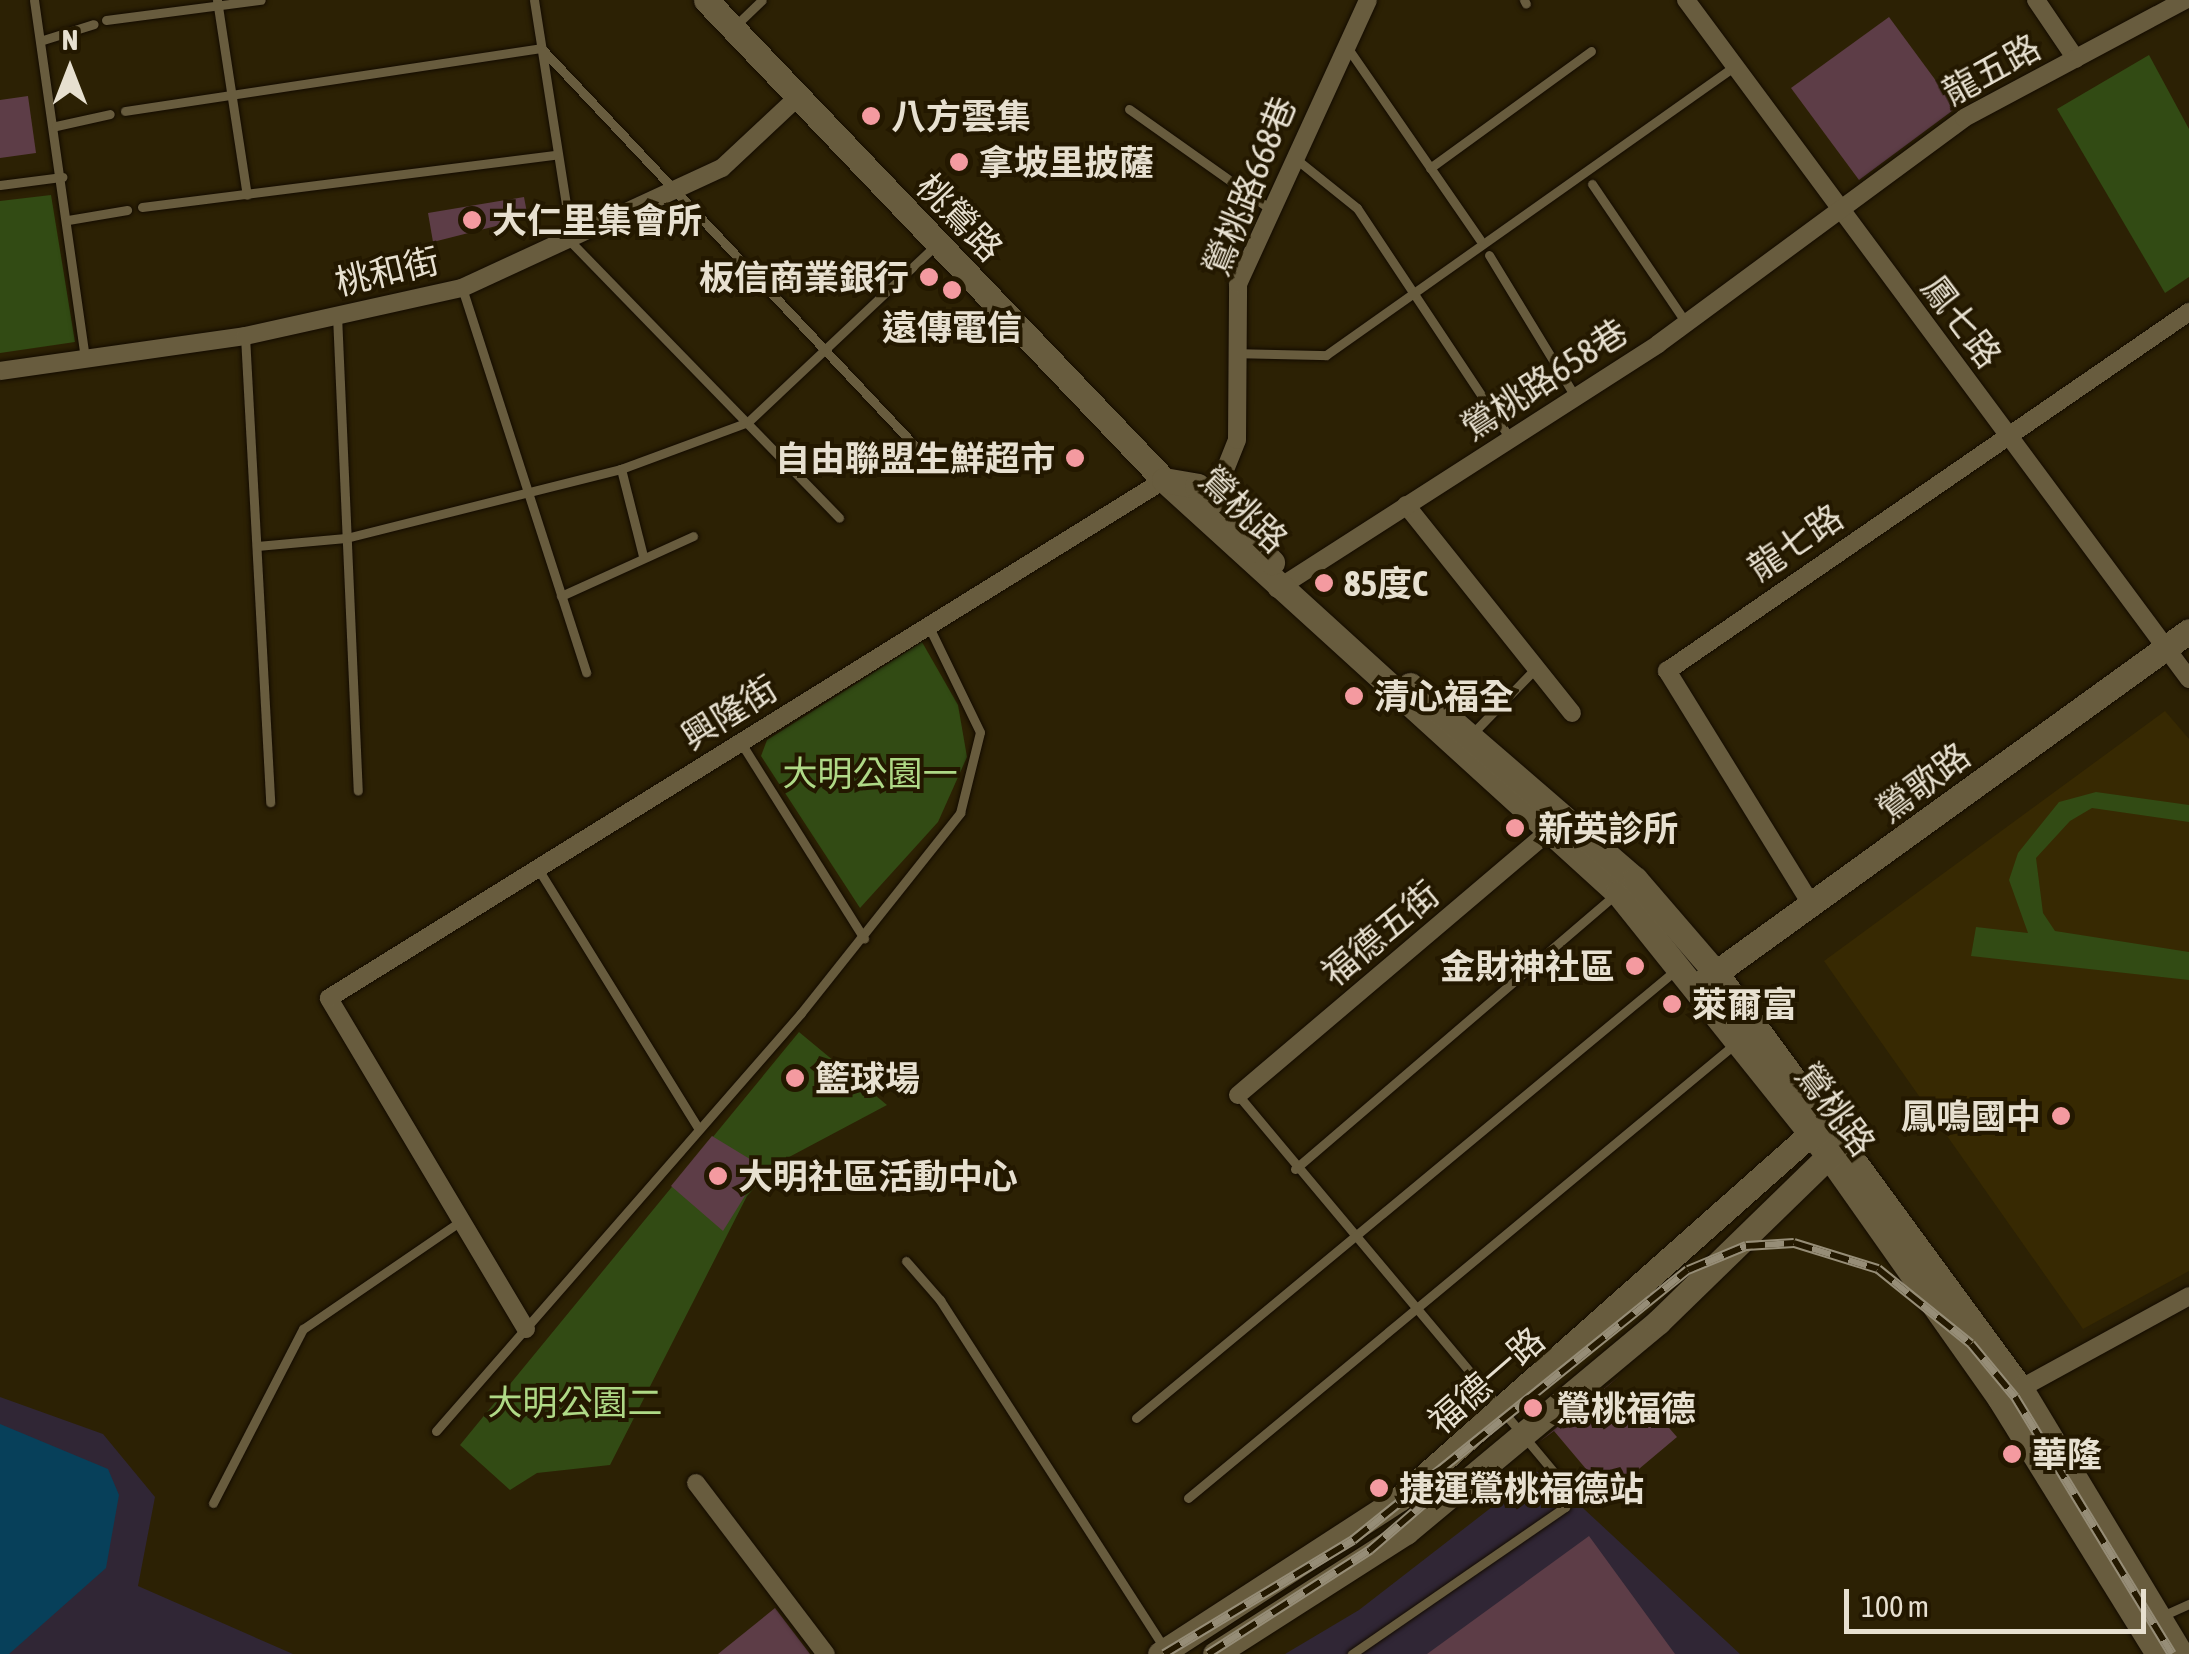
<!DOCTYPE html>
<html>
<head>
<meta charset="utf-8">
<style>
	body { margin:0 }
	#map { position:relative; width:2189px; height:1654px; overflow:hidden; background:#2c2104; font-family:"Asap Condensed","Noto Sans TC",sans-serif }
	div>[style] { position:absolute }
	.industrial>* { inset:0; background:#302635 }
	.built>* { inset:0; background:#372902 }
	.green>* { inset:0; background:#324b14 }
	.water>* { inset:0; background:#07405a }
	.building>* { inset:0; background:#5d3d47 }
	.roads { filter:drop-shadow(0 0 2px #130b00) drop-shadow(0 0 2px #130b00) }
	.lane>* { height:9px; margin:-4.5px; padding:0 4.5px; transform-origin:4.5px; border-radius:4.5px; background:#685c3e }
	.street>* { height:18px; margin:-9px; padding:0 9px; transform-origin:9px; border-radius:9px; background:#685c3e }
	.secondary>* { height:25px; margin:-12.5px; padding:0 12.5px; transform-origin:12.5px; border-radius:12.5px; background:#685c3e }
	.rail>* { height:10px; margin-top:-5px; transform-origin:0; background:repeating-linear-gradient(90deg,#231800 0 19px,#968d77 0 38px); box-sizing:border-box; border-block:2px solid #968d77 }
	.dots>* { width:28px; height:28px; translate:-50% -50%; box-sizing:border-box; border:5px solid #231800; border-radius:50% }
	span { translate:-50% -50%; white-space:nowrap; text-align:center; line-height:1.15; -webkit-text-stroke:8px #231800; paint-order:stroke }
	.street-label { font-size:35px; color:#e7e0d0 }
	.poi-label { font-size:35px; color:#e7e0d0; font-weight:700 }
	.left { translate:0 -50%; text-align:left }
	.right { translate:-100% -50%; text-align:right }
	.park-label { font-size:35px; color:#afd986 }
	.north { position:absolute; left:20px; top:20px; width:100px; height:100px; -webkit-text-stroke:8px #231800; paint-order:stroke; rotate:0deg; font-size:28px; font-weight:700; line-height:40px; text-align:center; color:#e7e0d0 }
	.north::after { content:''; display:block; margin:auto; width:35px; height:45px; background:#e7e0d0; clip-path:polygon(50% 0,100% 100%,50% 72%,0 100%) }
	.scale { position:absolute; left:1844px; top:1589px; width:302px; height:45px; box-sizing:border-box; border:5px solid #e7e0d0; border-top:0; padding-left:12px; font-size:30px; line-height:35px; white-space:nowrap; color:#e7e0d0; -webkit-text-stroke:8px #231800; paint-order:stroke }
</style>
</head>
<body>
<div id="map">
	<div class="industrial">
		<i style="clip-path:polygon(0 1397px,103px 1434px,155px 1497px,138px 1586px,293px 1654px,0 1654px)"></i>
		<i style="clip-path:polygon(1541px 1469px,1740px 1654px,1285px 1654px,1359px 1610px)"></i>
	</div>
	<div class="built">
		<i style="clip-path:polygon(2165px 711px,2189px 739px,2189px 1271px,2083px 1329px,1824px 961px)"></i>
	</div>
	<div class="green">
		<i style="clip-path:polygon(2149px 55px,2189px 129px,2189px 277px,2165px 293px,2057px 109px)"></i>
		<i style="clip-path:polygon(51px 195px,75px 342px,0 353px,0 201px)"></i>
		<i style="clip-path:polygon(922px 642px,958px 705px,967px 757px,938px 822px,860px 908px,761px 756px,767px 740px)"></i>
		<i style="clip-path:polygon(2096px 792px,2189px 805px,2189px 822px,2092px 808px,2070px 821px,2036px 858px,2043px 913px,2055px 931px,2189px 952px,2189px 980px,1971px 956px,1976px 927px,2028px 933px,2009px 880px,2018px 853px,2059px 802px)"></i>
		<i style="clip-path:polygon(799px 1032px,887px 1105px,776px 1164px,747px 1196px,610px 1465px,537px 1473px,510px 1490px,460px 1445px)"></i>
	</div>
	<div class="water">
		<i style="clip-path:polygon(0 1424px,108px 1469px,119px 1495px,106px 1568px,9px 1654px,0 1654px)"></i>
	</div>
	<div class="building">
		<i style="clip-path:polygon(1889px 17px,1956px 108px,1859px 180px,1791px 88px)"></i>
		<i style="clip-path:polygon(28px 96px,36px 153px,0 158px,0 100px)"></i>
		<i style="clip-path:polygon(524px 197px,528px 218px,433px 242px,428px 213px)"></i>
		<i style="clip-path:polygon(712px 1136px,763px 1167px,723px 1231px,671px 1186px)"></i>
		<i style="clip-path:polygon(1623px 1373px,1596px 1396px,1622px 1427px,1649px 1405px,1677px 1437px,1608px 1495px,1554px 1431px,1539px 1442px)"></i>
		<i style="clip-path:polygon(1589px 1536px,1675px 1654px,1427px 1654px)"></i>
		<i style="clip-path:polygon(775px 1608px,810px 1654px,718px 1654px)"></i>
	</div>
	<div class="roads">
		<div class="lane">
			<i style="left:34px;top:0;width:361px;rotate:81.9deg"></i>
			<i style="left:217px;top:0;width:197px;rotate:81.3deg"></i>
			<i style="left:534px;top:0;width:246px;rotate:81.1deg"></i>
			<i style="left:572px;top:243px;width:383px;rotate:45.8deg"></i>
			<i style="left:1524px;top:0;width:4px;rotate:63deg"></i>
			<i style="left:106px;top:20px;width:156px;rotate:-7.4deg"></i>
			<i style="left:735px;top:26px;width:37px;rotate:-44deg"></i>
			<i style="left:43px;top:40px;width:53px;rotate:-17.4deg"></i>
			<i style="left:1347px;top:47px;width:234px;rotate:55.4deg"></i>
			<i style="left:1129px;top:109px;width:173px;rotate:35.3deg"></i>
			<i style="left:125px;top:111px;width:421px;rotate:-8.6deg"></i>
			<i style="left:541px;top:48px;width:571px;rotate:46.77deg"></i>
			<i style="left:56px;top:126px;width:55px;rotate:-12.5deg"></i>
			<i style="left:1296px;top:159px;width:78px;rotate:38.8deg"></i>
			<i style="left:1357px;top:208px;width:276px;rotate:56.4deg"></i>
			<i style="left:1430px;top:168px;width:199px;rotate:-36deg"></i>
			<i style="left:1592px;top:184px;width:168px;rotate:55.9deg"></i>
			<i style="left:0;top:185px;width:63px;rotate:-7.4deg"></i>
			<i style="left:142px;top:207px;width:416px;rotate:-7.2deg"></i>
			<i style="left:68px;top:220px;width:60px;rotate:-9.6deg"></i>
			<i style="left:1489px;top:255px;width:167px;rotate:58.7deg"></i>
			<i style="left:462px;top:288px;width:404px;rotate:72.1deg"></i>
			<i style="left:337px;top:315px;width:476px;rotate:87.5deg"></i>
			<i style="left:245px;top:336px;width:467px;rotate:86.9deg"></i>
			<i style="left:1235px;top:353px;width:91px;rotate:1.3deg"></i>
			<i style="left:1326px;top:355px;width:501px;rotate:-35.25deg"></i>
			<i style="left:621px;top:469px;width:90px;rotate:75.8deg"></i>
			<i style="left:257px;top:546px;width:89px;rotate:-5.1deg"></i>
			<i style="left:346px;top:538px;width:284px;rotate:-14.1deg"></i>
			<i style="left:621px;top:469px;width:135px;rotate:-20.3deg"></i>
			<i style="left:748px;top:422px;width:257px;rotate:-43.3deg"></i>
			<i style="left:561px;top:596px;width:145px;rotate:-24.4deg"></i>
			<i style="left:1472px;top:734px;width:92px;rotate:-45.9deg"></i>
			<i style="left:741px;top:743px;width:231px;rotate:57.8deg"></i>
			<i style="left:540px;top:872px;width:302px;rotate:58.3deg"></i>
			<i style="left:1238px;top:1095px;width:514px;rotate:50.05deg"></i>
			<i style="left:1568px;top:1489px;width:18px;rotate:99deg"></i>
			<i style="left:1565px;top:1507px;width:259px;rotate:145.4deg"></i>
			<i style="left:1295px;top:1169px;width:424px;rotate:-40.6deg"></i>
			<i style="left:906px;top:1261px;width:52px;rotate:48.9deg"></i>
			<i style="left:940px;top:1300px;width:415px;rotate:57.2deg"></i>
			<i style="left:1136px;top:1418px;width:703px;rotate:-39.69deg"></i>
			<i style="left:436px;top:1431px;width:555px;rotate:-48.87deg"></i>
			<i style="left:801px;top:1013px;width:256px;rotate:-51.5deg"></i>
			<i style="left:960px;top:813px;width:83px;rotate:-76.1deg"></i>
			<i style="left:980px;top:732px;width:117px;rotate:-115.9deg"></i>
			<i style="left:1188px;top:1498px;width:712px;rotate:-39.7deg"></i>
			<i style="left:213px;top:1503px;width:196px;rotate:-62.7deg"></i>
			<i style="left:303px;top:1329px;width:191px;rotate:-34.4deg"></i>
			<i style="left:2162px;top:1616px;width:30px;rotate:-24deg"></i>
		</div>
		<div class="street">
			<i style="left:1686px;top:0;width:845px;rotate:53.47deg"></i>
			<i style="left:2036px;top:0;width:71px;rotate:55.9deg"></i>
			<i style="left:0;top:371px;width:247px;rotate:-8.1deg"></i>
			<i style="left:245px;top:336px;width:222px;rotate:-12.5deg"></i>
			<i style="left:462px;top:288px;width:286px;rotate:-24.8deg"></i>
			<i style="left:722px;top:168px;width:104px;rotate:-43.1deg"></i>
			<i style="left:1406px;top:505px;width:266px;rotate:51.4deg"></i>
			<i style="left:1209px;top:510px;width:75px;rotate:-68.2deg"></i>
			<i style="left:1237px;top:440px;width:156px;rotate:-89.6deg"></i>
			<i style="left:1238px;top:284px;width:312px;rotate:-65.4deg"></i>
			<i style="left:1277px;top:589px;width:453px;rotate:-32.7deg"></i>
			<i style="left:1658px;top:344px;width:380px;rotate:-36.4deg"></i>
			<i style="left:1964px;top:118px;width:251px;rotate:-28.1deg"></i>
			<i style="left:1813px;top:907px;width:278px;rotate:-121.7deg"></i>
			<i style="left:1667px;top:671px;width:634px;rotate:-34.52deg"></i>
			<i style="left:1238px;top:1095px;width:416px;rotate:-40.3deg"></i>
			<i style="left:526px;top:1329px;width:385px;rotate:-120.8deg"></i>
			<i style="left:329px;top:998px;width:983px;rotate:-31.81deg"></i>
			<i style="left:2014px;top:1392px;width:200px;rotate:-28.7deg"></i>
			<i style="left:696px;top:1483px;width:215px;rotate:52.8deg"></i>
		</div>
		<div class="secondary">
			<i style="left:706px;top:0;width:663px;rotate:46.34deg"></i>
			<i style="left:1164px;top:480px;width:614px;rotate:42.29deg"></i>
			<i style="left:1618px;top:893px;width:336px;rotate:51.3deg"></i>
			<i style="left:1828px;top:1155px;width:299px;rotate:54.8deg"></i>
			<i style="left:2000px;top:1399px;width:300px;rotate:58.2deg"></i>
			<i style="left:1164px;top:480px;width:34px;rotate:10deg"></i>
			<i style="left:1197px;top:486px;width:107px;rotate:45.4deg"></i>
			<i style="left:1410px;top:685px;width:297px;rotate:40.8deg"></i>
			<i style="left:1635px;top:879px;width:124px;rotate:49.2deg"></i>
			<i style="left:1716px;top:973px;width:516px;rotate:53.75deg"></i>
			<i style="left:2021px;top:1389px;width:310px;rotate:58.9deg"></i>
			<i style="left:1703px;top:982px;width:599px;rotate:-35.84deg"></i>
			<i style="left:1160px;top:1654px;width:286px;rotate:-33deg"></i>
			<i style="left:1400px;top:1498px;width:565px;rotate:-41.56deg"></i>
			<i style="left:1215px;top:1654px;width:227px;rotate:-32.6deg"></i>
			<i style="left:1406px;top:1532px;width:328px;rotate:-39.8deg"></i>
			<i style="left:1658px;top:1322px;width:255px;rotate:-44.2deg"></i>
		</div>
	</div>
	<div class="rail">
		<i style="left:1164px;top:1654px;width:221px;rotate:-31.1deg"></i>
		<i style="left:1353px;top:1540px;width:430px;rotate:-38.9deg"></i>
		<i style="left:1688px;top:1270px;width:63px;rotate:-22.5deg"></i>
		<i style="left:1746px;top:1246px;width:48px;rotate:-3.6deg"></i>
		<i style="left:1794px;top:1243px;width:88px;rotate:17.2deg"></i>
		<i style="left:1878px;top:1269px;width:119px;rotate:38.9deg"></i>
		<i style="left:1971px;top:1344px;width:69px;rotate:50.3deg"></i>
		<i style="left:2015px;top:1397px;width:301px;rotate:58.6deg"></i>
		<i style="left:1208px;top:1654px;width:193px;rotate:-32.7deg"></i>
		<i style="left:1370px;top:1550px;width:107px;rotate:-40.8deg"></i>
	</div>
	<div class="dots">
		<i style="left:871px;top:116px;background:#f49aa0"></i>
		<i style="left:959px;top:162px;background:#f49aa0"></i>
		<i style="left:472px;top:220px;background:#f49aa0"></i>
		<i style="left:929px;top:277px;background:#f49aa0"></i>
		<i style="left:952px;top:290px;background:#f49aa0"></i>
		<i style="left:1075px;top:458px;background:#f49aa0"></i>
		<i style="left:1324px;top:583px;background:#f49aa0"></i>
		<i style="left:1354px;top:696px;background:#f49aa0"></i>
		<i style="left:1515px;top:828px;background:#f49aa0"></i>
		<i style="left:1635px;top:966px;background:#f49aa0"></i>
		<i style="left:1672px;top:1004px;background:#f49aa0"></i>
		<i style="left:795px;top:1078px;background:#f49aa0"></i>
		<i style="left:2061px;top:1116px;background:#f49aa0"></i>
		<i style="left:718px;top:1176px;background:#f49aa0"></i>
		<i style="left:1533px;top:1408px;background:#f49aa0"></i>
		<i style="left:2012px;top:1454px;background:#f49aa0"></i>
		<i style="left:1379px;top:1488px;background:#f49aa0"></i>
	</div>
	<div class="street-label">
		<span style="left:1991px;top:69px;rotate:-29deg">龍五路</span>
		<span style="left:1249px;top:186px;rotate:-68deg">鶯桃路668巷</span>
		<span style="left:960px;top:217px;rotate:46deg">桃鶯路</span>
		<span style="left:387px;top:271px;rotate:-13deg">桃和街</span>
		<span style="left:1962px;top:321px;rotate:53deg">鳳七路</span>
		<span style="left:1544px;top:379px;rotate:-33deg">鶯桃路658巷</span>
		<span style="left:1244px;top:509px;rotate:44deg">鶯桃路</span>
		<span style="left:1795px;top:542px;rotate:-34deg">龍七路</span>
		<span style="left:729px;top:712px;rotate:-32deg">興隆街</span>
		<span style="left:1923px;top:782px;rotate:-37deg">鶯歌路</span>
		<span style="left:1380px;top:933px;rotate:-40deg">福德五街</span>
		<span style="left:1836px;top:1109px;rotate:53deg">鶯桃路</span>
		<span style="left:1486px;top:1380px;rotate:-41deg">福德一路</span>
	</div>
	<div class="poi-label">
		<span class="left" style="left:891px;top:116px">八方雲集</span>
		<span class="left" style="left:979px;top:162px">拿坡里披薩</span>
		<span class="left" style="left:492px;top:220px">大仁里集會所</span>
		<span class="right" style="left:909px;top:277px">板信商業銀行</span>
		<span style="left:952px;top:327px">遠傳電信</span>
		<span class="right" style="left:1055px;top:458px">自由聯盟生鮮超市</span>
		<span class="left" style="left:1344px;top:583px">85度C</span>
		<span class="left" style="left:1374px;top:696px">清心福全</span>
		<span class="left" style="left:1538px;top:828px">新英診所</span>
		<span class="right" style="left:1615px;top:966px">金財神社區</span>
		<span class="left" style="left:1692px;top:1004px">萊爾富</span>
		<span class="left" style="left:815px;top:1078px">籃球場</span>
		<span class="right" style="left:2041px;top:1116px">鳳鳴國中</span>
		<span class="left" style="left:738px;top:1176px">大明社區活動中心</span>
		<span class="left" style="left:1556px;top:1408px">鶯桃福德</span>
		<span class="left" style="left:2032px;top:1454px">華隆</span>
		<span class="left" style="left:1399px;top:1488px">捷運鶯桃福德站</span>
	</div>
	<div class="park-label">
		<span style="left:870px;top:773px">大明公園一</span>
		<span style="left:575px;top:1402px">大明公園二</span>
	</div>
	<div class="north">N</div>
	<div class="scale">100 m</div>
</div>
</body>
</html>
